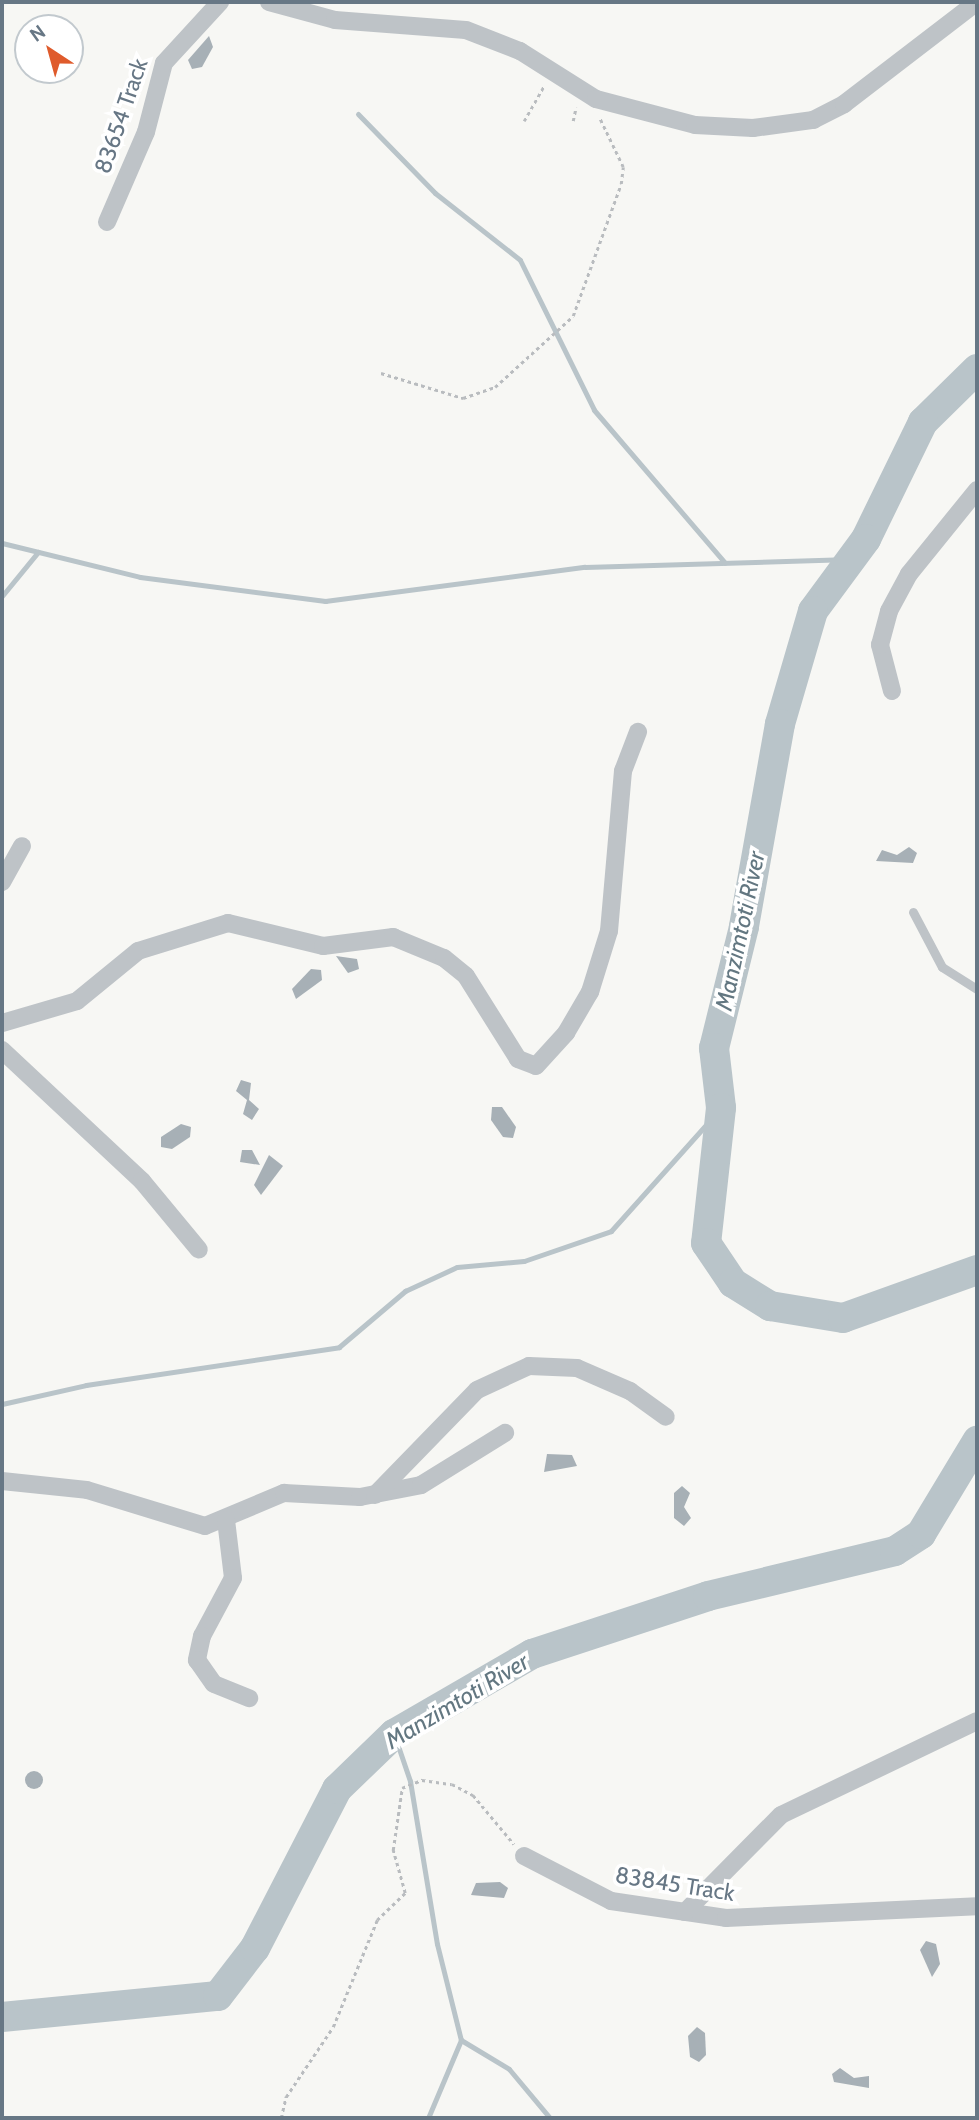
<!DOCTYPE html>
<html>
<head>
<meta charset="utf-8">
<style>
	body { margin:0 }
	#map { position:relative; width:979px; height:2120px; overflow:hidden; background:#f7f7f4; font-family:Cabin,sans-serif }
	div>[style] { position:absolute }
	.stream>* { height:5px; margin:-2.5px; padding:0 2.5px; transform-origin:2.5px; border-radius:2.5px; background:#b9c4c9 }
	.river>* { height:30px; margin:-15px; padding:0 15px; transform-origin:15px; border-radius:15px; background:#b9c4c9 }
	.building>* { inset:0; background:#a7b0b6 }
	.round { border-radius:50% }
	.path>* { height:2.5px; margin-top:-1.25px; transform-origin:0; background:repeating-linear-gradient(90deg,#b9bcbf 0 3.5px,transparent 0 7px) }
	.service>* { height:9px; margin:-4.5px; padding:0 4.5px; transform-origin:4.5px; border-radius:4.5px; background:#bec3c7 }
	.minor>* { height:18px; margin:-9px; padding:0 9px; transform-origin:9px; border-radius:9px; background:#bec3c7 }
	span { translate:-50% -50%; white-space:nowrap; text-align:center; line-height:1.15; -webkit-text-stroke:7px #fff; paint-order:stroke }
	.street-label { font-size:23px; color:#677785 }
	.water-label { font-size:24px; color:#637781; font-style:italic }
	.frame { position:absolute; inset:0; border:4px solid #677785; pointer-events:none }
	.north { position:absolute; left:14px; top:14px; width:70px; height:70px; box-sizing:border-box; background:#fff; border:2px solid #c2c9ce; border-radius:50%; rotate:324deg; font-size:19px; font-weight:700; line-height:28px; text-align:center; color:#677785 }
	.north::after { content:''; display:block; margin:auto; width:24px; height:32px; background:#df5b2c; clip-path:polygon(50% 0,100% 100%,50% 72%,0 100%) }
</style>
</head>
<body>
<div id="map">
	<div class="stream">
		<i style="left:358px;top:114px;width:110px;rotate:45.7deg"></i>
		<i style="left:435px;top:193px;width:108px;rotate:38.2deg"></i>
		<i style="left:520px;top:260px;width:167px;rotate:63.7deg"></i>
		<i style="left:594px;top:410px;width:201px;rotate:49.4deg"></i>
		<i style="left:2px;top:543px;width:142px;rotate:13.8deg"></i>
		<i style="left:140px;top:577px;width:187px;rotate:7.4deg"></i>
		<i style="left:325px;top:601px;width:262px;rotate:-7.5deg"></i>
		<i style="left:585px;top:567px;width:266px;rotate:-1.7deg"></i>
		<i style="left:2px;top:596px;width:57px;rotate:-50.7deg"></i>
		<i style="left:2px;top:1404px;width:86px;rotate:-12.7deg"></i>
		<i style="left:86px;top:1385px;width:256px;rotate:-8.5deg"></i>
		<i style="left:339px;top:1347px;width:87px;rotate:-40.3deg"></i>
		<i style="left:405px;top:1291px;width:57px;rotate:-24.8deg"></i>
		<i style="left:457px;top:1267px;width:67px;rotate:-5.1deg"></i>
		<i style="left:524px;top:1261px;width:92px;rotate:-19deg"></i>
		<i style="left:611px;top:1231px;width:165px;rotate:-48.2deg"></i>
		<i style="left:394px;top:1734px;width:50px;rotate:71.2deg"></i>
		<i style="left:410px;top:1781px;width:165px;rotate:80.6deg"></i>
		<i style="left:437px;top:1944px;width:99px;rotate:76deg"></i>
		<i style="left:461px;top:2040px;width:56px;rotate:31.1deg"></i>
		<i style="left:509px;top:2069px;width:64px;rotate:50.1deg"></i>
		<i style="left:428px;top:2118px;width:85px;rotate:-67.1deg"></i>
	</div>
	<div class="river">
		<i style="left:977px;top:369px;width:76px;rotate:135.5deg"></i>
		<i style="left:923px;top:422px;width:130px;rotate:116deg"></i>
		<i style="left:866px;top:539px;width:89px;rotate:126.4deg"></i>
		<i style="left:813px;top:611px;width:118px;rotate:106.3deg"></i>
		<i style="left:780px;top:724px;width:206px;rotate:100.1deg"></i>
		<i style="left:744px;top:927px;width:125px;rotate:103.9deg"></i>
		<i style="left:714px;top:1048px;width:60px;rotate:83.3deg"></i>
		<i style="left:721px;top:1108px;width:136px;rotate:96.3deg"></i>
		<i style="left:706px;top:1243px;width:48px;rotate:56deg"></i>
		<i style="left:733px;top:1283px;width:44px;rotate:31.9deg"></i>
		<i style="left:770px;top:1306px;width:74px;rotate:9.3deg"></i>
		<i style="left:843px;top:1318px;width:142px;rotate:-19.7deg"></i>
		<i style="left:2px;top:2017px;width:217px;rotate:-5.6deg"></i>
		<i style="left:218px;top:1996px;width:61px;rotate:-52.4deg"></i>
		<i style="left:255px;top:1948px;width:179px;rotate:-62.7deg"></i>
		<i style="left:337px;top:1789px;width:79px;rotate:-44deg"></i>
		<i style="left:394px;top:1734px;width:160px;rotate:-30.1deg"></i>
		<i style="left:532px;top:1654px;width:185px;rotate:-18.2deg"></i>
		<i style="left:708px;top:1596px;width:192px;rotate:-13.5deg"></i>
		<i style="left:895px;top:1551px;width:31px;rotate:-33deg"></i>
		<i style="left:921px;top:1534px;width:109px;rotate:-58.9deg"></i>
	</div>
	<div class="building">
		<i style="clip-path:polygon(209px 36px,213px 47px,202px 67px,192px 69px,188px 60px)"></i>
		<i style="clip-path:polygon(909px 847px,917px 853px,913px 863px,876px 861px,882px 850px,897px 855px)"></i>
		<i style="clip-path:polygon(336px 956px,357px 959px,359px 969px,348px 973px)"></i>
		<i style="clip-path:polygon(311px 969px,321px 970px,322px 980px,296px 999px,292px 989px)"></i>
		<i style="clip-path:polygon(241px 1080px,251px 1083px,249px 1100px,259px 1109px,252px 1120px,243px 1114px,247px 1100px,236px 1091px)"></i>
		<i style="clip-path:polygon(492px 1107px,502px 1107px,516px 1127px,513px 1138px,503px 1137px,491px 1120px)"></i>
		<i style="clip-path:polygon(181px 1124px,191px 1127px,190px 1137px,172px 1149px,161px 1147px,161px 1137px)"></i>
		<i style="clip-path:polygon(242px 1150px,252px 1150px,260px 1165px,240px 1162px)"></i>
		<i style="clip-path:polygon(269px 1155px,283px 1166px,261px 1195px,254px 1185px)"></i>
		<i style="clip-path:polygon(547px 1454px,572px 1455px,577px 1466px,544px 1472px)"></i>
		<i style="clip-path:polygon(682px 1486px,690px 1493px,684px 1507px,691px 1518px,684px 1526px,674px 1518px,674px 1493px)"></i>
		<i class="round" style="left:25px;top:1771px;width:18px;height:18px"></i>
		<i style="clip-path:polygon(500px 1882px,508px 1888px,504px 1898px,471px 1895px,476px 1883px)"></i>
		<i style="clip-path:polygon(926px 1941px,936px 1944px,940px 1964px,932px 1977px,920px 1950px)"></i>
		<i style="clip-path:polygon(697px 2027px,705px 2033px,706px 2055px,699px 2062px,690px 2057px,688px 2036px)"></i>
		<i style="clip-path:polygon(840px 2068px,854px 2078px,869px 2076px,869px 2088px,834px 2082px,832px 2074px)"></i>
	</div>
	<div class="path">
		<i style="left:524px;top:121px;width:40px;rotate:-60.3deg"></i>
		<i style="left:573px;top:121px;width:14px;rotate:-78deg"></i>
		<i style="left:381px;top:373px;width:86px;rotate:17deg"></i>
		<i style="left:463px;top:398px;width:34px;rotate:-19deg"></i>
		<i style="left:495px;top:387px;width:105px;rotate:-42.3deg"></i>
		<i style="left:573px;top:316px;width:140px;rotate:-70deg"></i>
		<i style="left:621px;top:184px;width:17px;rotate:-83deg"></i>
		<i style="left:623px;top:167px;width:55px;rotate:-115.6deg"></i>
		<i style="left:281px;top:2118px;width:22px;rotate:-77deg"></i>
		<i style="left:286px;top:2097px;width:84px;rotate:-56.1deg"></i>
		<i style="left:333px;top:2027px;width:116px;rotate:-67.6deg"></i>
		<i style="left:377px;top:1920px;width:39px;rotate:-44deg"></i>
		<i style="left:405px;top:1893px;width:45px;rotate:-105.6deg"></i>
		<i style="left:393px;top:1850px;width:63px;rotate:-81.7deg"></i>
		<i style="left:402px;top:1788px;width:22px;rotate:-22deg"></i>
		<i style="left:422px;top:1780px;width:30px;rotate:8deg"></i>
		<i style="left:452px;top:1784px;width:24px;rotate:28deg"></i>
		<i style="left:473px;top:1795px;width:64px;rotate:50.1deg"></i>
	</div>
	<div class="service">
		<i style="left:913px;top:912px;width:62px;rotate:62.2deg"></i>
		<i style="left:942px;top:967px;width:41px;rotate:32.2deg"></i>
	</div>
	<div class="minor">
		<i style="left:269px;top:2px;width:68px;rotate:15.3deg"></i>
		<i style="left:335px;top:20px;width:131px;rotate:4.4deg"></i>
		<i style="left:466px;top:30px;width:58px;rotate:21.3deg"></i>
		<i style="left:520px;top:51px;width:90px;rotate:32.3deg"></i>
		<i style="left:596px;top:99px;width:102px;rotate:14.7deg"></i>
		<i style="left:695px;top:125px;width:58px;rotate:3deg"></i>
		<i style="left:753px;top:128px;width:61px;rotate:-7.6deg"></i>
		<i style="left:813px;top:120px;width:35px;rotate:-27deg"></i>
		<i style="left:844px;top:104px;width:168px;rotate:-37.5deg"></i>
		<i style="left:107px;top:222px;width:98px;rotate:-66.6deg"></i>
		<i style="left:146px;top:132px;width:71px;rotate:-75.4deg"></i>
		<i style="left:164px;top:63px;width:83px;rotate:-47.4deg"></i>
		<i style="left:892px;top:691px;width:48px;rotate:-104.6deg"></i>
		<i style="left:880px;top:645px;width:35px;rotate:-75deg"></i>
		<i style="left:889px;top:611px;width:42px;rotate:-61.6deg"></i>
		<i style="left:909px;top:574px;width:108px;rotate:-51deg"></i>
		<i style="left:2px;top:882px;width:41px;rotate:-60.9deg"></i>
		<i style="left:2px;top:1023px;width:78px;rotate:-16.3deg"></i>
		<i style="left:77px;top:1001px;width:79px;rotate:-39.3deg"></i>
		<i style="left:138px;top:951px;width:94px;rotate:-17.3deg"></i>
		<i style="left:228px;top:923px;width:98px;rotate:13.6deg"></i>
		<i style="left:323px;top:946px;width:71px;rotate:-7.3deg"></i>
		<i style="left:393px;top:937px;width:55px;rotate:22.4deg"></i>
		<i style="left:444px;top:958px;width:28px;rotate:39deg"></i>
		<i style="left:466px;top:976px;width:98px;rotate:57.9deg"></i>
		<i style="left:518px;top:1059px;width:19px;rotate:21deg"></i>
		<i style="left:536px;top:1066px;width:45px;rotate:-47.7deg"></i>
		<i style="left:566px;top:1033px;width:48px;rotate:-59.7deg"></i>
		<i style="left:590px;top:992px;width:64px;rotate:-72.7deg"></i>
		<i style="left:609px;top:931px;width:161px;rotate:-85deg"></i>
		<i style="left:623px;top:771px;width:42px;rotate:-69deg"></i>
		<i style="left:2px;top:1050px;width:192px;rotate:43.1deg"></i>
		<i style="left:142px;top:1181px;width:89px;rotate:50.4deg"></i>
		<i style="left:2px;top:1481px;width:85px;rotate:6deg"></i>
		<i style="left:87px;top:1490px;width:123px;rotate:17deg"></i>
		<i style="left:205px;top:1526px;width:86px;rotate:-22.7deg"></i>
		<i style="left:284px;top:1493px;width:76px;rotate:3deg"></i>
		<i style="left:360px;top:1497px;width:62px;rotate:-11.1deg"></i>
		<i style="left:421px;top:1485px;width:99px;rotate:-31.8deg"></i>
		<i style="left:375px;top:1495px;width:146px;rotate:-45.8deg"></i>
		<i style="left:477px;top:1390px;width:57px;rotate:-24.8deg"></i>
		<i style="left:529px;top:1366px;width:48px;rotate:2.4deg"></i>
		<i style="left:577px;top:1368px;width:58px;rotate:23.5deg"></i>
		<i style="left:630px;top:1391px;width:44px;rotate:35.8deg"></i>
		<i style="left:226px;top:1520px;width:58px;rotate:83.1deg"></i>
		<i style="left:233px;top:1578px;width:66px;rotate:118.1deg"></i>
		<i style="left:202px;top:1636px;width:25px;rotate:102deg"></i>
		<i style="left:197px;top:1660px;width:29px;rotate:55deg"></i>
		<i style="left:214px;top:1684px;width:38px;rotate:22deg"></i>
		<i style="left:524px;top:1856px;width:98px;rotate:27.3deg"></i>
		<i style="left:611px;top:1901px;width:116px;rotate:8.4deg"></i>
		<i style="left:726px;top:1918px;width:251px;rotate:-2.7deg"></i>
		<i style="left:685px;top:1912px;width:136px;rotate:-45.3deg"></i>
		<i style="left:781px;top:1815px;width:217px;rotate:-25.6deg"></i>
	</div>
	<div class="street-label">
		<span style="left:121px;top:116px;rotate:-71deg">83654 Track</span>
		<span style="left:675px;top:1884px;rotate:9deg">83845 Track</span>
	</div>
	<div class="water-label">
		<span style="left:740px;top:931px;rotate:-78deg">Manzimtoti River</span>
		<span style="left:457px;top:1701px;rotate:-31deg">Manzimtoti River</span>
	</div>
	<div class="frame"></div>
	<div class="north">N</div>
</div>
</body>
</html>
